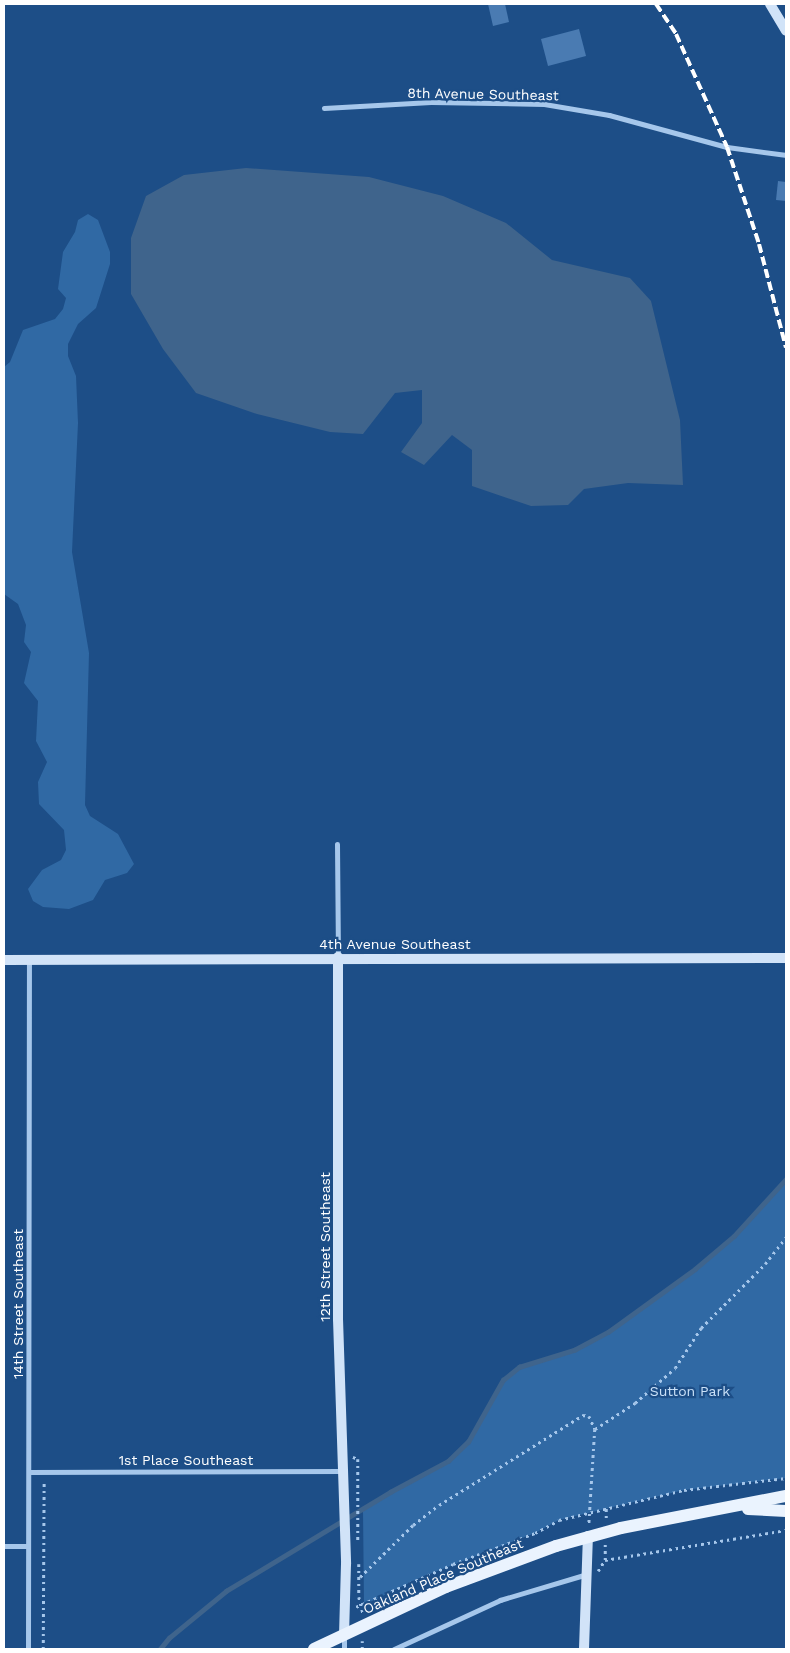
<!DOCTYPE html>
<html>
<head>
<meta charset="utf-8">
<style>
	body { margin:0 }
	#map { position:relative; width:790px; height:1653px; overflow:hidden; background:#1d4e87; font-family:"Work Sans",sans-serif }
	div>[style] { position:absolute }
	.green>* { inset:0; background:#3069a4 }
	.water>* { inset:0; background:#3f648c }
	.stream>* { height:4.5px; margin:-2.25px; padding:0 2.25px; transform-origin:2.25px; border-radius:2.25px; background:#3f648c }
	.building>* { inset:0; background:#4a7bb2 }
	.path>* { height:2.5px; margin-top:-1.25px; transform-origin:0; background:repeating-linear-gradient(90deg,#a6c7eb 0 2.5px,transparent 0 6.5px) }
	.street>* { height:5px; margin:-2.5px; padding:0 2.5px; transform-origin:2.5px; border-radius:2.5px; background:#a6c7eb }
	.secondary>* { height:10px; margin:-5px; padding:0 5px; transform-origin:5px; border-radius:5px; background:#d1e3f8 }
	.primary>* { height:12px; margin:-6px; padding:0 6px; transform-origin:6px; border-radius:6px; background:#eaf3fe }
	.rail>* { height:4px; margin-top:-2px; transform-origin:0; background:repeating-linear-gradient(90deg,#fff 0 9px,transparent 0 13px) }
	span { translate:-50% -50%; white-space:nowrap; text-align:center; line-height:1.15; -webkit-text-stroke:4.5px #1d4e87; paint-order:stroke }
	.street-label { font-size:14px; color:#fff }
	.park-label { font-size:14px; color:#cae1f8 }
	.frame { position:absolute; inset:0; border:5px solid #fff; pointer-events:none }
</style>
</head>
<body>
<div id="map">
	<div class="green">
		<i style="clip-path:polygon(88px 214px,98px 220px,110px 252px,110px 264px,96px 308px,78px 324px,68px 344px,68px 356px,76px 376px,78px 423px,72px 552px,89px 653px,85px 805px,90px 816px,118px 834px,134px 864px,127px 873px,105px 880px,93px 900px,69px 909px,43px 907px,33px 901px,28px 889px,42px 870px,61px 860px,66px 850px,64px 830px,39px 804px,38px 782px,47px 762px,36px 741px,38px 701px,24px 683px,31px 652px,24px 642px,26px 625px,18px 604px,4px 594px,4px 367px,10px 362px,23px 330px,55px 319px,63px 309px,66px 298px,58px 289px,63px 252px,75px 232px,78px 220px)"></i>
		<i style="clip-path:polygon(786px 1179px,786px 1478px,684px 1490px,559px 1520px,535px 1533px,417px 1579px,364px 1605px,363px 1510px,448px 1461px,468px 1442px,503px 1380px,519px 1367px,574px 1350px,608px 1332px,695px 1269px,734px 1236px)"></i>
	</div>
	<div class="water">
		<i style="clip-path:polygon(246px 168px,369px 177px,443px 196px,506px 223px,552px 260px,630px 278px,651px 301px,680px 420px,683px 485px,628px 483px,584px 489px,568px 505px,531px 506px,472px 486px,472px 450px,452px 435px,424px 465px,401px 452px,422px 423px,422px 390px,395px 393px,363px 434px,330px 432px,257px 414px,196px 393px,163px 349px,131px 294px,131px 238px,146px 196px,184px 175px)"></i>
	</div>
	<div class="stream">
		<i style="left:160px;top:1649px;width:14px;rotate:-51deg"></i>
		<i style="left:169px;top:1638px;width:74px;rotate:-39.5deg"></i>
		<i style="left:226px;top:1591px;width:192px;rotate:-31.1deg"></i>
		<i style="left:390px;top:1492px;width:66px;rotate:-28.1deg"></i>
		<i style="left:448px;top:1461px;width:28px;rotate:-44deg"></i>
		<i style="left:468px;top:1442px;width:71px;rotate:-60.6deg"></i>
		<i style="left:503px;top:1380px;width:21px;rotate:-39deg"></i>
		<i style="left:519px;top:1367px;width:58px;rotate:-17.2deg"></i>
		<i style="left:574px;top:1350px;width:38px;rotate:-28deg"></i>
		<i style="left:608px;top:1332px;width:107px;rotate:-35.9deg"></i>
		<i style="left:695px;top:1269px;width:51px;rotate:-40.2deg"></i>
		<i style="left:734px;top:1236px;width:77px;rotate:-47.6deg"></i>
	</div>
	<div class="building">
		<i style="clip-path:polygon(488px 4px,505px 4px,509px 22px,493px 26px)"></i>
		<i style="clip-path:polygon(579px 29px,586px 56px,548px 66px,541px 39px)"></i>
		<i style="clip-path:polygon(778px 181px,786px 182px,786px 201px,776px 200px)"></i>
	</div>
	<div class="path">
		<i style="left:595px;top:1429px;width:48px;rotate:-33deg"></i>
		<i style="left:635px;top:1403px;width:53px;rotate:-41.2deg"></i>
		<i style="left:675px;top:1368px;width:48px;rotate:-57deg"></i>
		<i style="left:701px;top:1328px;width:91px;rotate:-45deg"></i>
		<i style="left:765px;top:1264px;width:34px;rotate:-52deg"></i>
		<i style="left:353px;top:1457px;width:5px;rotate:22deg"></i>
		<i style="left:358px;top:1459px;width:82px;rotate:90deg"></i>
		<i style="left:606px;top:1518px;width:11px;rotate:-90deg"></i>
		<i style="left:605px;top:1560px;width:183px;rotate:-9.4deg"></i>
		<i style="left:359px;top:1564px;width:33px;rotate:90deg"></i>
		<i style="left:359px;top:1597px;width:16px;rotate:76deg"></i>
		<i style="left:598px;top:1571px;width:13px;rotate:-58deg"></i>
		<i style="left:605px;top:1560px;width:16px;rotate:-90deg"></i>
		<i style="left:360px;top:1577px;width:74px;rotate:-44.5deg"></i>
		<i style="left:413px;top:1525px;width:33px;rotate:-38deg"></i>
		<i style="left:439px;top:1505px;width:170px;rotate:-32deg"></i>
		<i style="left:583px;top:1415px;width:6px;rotate:9deg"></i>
		<i style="left:589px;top:1416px;width:14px;rotate:65deg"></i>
		<i style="left:595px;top:1429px;width:96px;rotate:93.6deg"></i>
		<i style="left:356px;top:1607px;width:106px;rotate:-23.9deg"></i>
		<i style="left:453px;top:1564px;width:88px;rotate:-20.7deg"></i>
		<i style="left:535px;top:1533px;width:27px;rotate:-28deg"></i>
		<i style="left:559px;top:1520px;width:129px;rotate:-13.5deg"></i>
		<i style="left:684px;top:1490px;width:103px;rotate:-6.7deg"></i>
		<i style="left:43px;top:1649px;width:168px;rotate:-89.7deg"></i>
		<i style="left:362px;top:1649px;width:8px;rotate:-90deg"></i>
	</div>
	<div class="street">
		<i style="left:324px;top:108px;width:107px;rotate:-3.2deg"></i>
		<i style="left:431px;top:102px;width:113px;rotate:1deg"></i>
		<i style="left:544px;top:104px;width:66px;rotate:9.6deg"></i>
		<i style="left:609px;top:115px;width:122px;rotate:15.2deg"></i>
		<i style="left:727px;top:147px;width:60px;rotate:7.7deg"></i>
		<i style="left:337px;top:844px;width:113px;rotate:89.5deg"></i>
		<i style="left:29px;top:1472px;width:314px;rotate:-0.2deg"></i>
		<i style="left:4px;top:1546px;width:24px"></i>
		<i style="left:28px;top:1649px;width:689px;rotate:-89.92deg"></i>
		<i style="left:344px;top:1649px;width:12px;rotate:-90deg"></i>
		<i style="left:394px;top:1649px;width:117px;rotate:-24.8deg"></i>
		<i style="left:500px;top:1600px;width:91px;rotate:-16.6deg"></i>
	</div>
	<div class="secondary">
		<i style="left:770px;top:4px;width:31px;rotate:59deg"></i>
		<i style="left:338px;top:957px;width:362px;rotate:90deg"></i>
		<i style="left:338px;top:1319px;width:245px;rotate:88.1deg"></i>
		<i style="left:346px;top:1564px;width:70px;rotate:91.6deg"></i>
		<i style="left:4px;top:960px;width:782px;rotate:-0.15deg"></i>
		<i style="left:584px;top:1649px;width:113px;rotate:-88deg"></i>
	</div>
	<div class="primary">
		<i style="left:748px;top:1509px;width:38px;rotate:3deg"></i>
		<i style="left:314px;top:1649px;width:146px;rotate:-25.2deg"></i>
		<i style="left:446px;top:1587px;width:117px;rotate:-20.4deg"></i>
		<i style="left:556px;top:1546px;width:67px;rotate:-15.5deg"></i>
		<i style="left:621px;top:1528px;width:168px;rotate:-11deg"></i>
	</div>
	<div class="rail">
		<i style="left:656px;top:4px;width:36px;rotate:56deg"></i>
		<i style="left:676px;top:34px;width:124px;rotate:65.7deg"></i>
		<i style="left:727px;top:147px;width:102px;rotate:71.7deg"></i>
		<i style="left:759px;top:244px;width:107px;rotate:75.4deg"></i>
	</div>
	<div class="street-label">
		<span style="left:483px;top:94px;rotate:1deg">8th Avenue Southeast</span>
		<span style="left:395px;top:944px">4th Avenue Southeast</span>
		<span style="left:325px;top:1247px;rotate:-90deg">12th Street Southeast</span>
		<span style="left:18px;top:1304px;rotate:-90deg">14th Street Southeast</span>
		<span style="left:186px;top:1460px">1st Place Southeast</span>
		<span style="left:443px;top:1576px;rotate:-23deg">Oakland Place Southeast</span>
	</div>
	<div class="park-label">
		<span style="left:690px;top:1391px">Sutton Park</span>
	</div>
	<div class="frame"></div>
</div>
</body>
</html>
